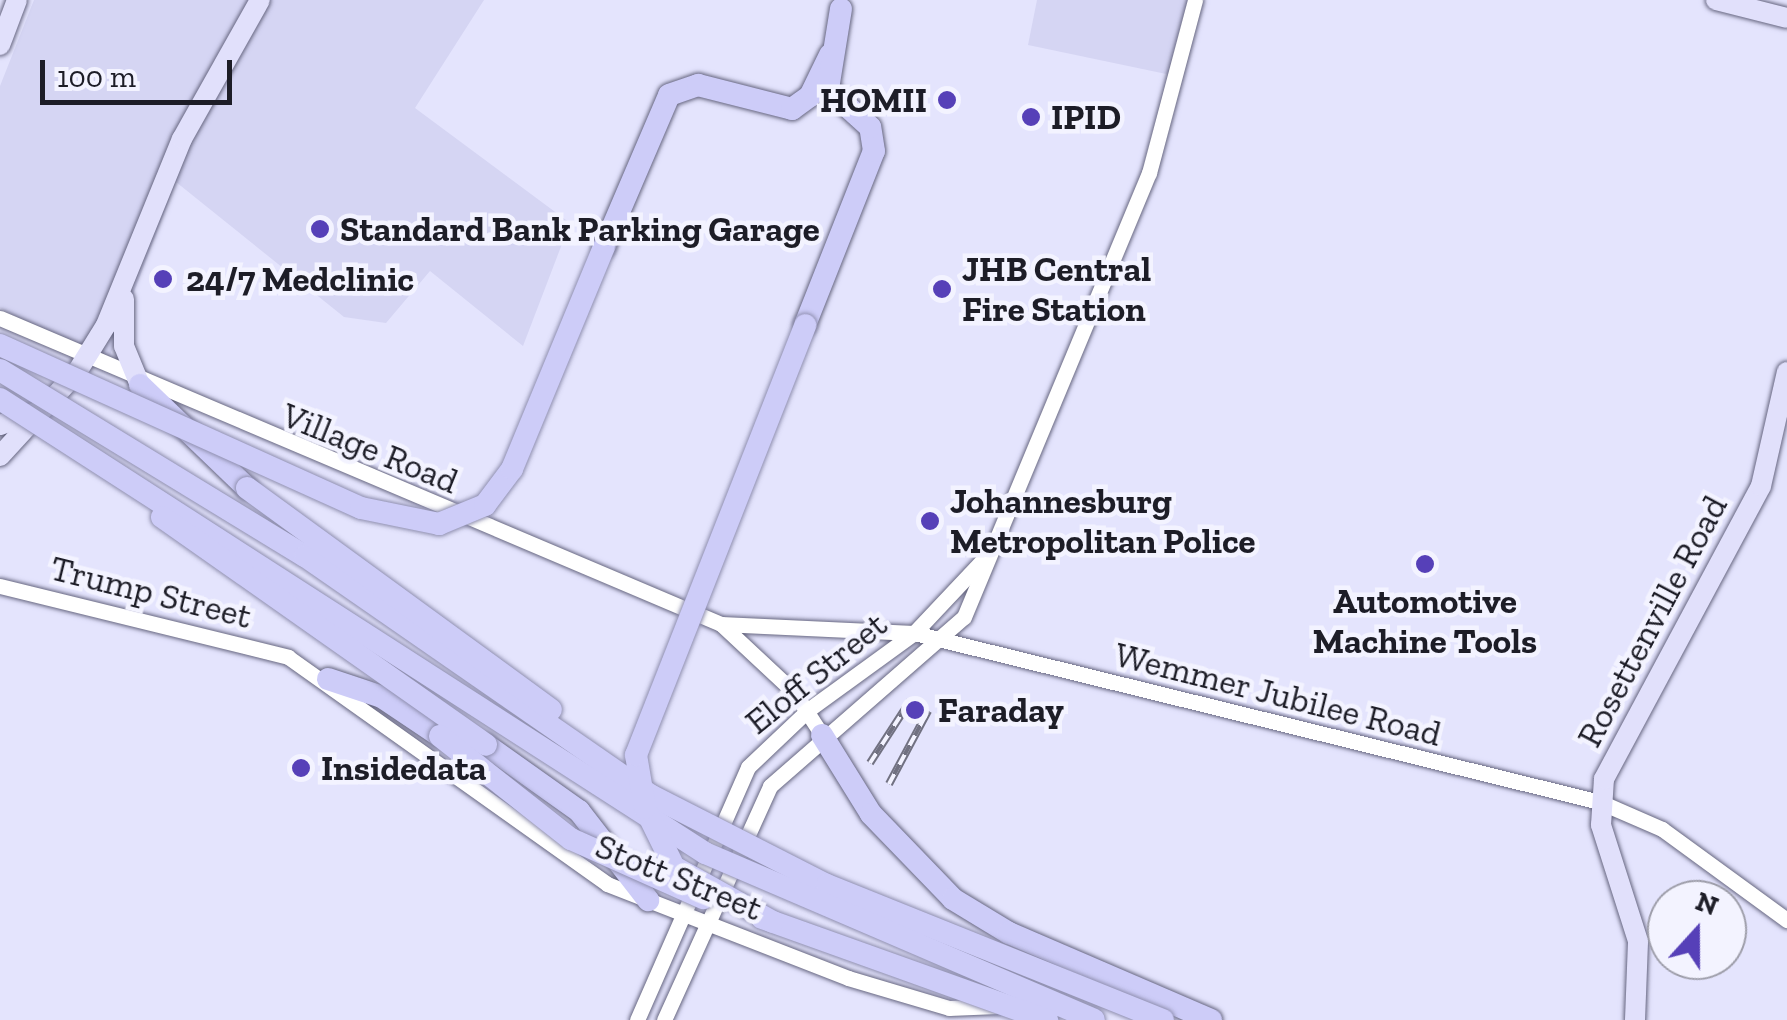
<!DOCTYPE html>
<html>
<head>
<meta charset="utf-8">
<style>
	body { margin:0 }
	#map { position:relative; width:1787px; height:1020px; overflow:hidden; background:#e4e4fd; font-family:"Zilla Slab",serif }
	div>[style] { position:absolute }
	.built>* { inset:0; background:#d5d5f3 }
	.roads { filter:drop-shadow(0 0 2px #666680) drop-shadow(0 0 2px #666680) }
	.minor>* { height:15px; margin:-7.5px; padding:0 7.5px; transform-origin:7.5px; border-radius:7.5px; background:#fff }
	.major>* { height:20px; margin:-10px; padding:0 10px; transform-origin:10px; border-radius:10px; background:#e1e0fb }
	.highway>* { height:22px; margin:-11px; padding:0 11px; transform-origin:11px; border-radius:11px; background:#cdccf8 }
	.rail>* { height:8px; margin-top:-4px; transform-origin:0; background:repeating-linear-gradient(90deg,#f3f3ff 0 11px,#717181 0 22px); box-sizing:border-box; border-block:2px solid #717181 }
	.bridges { filter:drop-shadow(0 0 2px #8f8faf) drop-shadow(0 0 2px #8f8faf) }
	.highway-bridge>* { height:22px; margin:-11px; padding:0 11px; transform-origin:11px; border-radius:11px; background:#cdccf8 }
	.dots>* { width:28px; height:28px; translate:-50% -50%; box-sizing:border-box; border:5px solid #f3f3ff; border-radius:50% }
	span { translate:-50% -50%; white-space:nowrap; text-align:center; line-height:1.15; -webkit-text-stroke:9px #f3f3ff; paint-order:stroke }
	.poi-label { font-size:35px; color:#1d1d27; font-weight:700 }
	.right { translate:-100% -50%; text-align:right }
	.left { translate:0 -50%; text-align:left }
	.street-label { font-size:35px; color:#1d1d27 }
	.north { position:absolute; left:1647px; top:880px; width:100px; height:100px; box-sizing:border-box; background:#f3f3ff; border:2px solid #9d9da9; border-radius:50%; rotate:21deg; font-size:28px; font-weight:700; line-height:40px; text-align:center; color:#1d1d27 }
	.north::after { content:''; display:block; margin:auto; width:35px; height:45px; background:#5640b8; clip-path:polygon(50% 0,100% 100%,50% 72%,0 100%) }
	.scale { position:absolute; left:40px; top:60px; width:192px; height:45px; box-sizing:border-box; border:5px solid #1d1d27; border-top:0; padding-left:12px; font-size:30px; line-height:35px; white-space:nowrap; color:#1d1d27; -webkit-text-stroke:8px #f3f3ff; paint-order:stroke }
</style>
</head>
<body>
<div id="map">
	<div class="built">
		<i style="clip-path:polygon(34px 0,484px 0,415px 108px,570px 223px,523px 346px,430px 271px,386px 323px,344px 317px,176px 182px,107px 363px,0 308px,0 86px)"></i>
		<i style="clip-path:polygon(1037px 0,1188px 0,1171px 75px,1028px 45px)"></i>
	</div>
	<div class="roads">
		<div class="minor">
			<i style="left:0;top:318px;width:783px;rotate:23deg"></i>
			<i style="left:721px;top:624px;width:193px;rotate:2.7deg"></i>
			<i style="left:914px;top:633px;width:707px;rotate:13.84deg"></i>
			<i style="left:1600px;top:802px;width:68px;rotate:23.5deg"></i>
			<i style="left:1662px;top:829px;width:155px;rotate:36.1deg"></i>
			<i style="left:0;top:586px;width:297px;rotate:13.8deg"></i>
			<i style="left:288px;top:657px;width:392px;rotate:35.4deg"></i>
			<i style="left:607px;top:884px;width:259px;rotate:21.3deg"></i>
			<i style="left:848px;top:978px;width:105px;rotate:16.5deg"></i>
			<i style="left:949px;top:1008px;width:48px;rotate:-2.4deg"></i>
			<i style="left:721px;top:624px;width:100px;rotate:43deg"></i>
			<i style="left:794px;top:692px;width:51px;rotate:56.9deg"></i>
			<i style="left:637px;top:1020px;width:276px;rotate:-66.3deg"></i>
			<i style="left:748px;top:767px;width:83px;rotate:-43.5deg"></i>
			<i style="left:808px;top:710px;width:131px;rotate:-36deg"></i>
			<i style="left:914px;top:633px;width:98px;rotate:-46.7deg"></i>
			<i style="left:664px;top:1020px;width:257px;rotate:-65.6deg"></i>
			<i style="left:770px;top:786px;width:257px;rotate:-41.1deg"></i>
			<i style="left:964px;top:617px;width:481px;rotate:-67.4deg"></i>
			<i style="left:1149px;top:173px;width:179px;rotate:-75.1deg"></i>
		</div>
		<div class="major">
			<i style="left:1716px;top:0;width:73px;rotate:14.2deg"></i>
			<i style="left:0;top:45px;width:48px;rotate:-69.3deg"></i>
			<i style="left:124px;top:299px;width:47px;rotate:90deg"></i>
			<i style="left:124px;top:346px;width:42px;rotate:67.7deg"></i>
			<i style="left:0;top:425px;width:35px;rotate:-20deg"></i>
			<i style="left:0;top:456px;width:114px;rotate:-47.5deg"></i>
			<i style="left:77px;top:372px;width:55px;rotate:-58.3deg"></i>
			<i style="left:106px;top:325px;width:201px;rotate:-67.8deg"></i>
			<i style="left:182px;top:139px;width:159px;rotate:-60.7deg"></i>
			<i style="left:1635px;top:1020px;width:79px;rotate:-87.8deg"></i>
			<i style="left:1638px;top:941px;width:122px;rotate:-107.7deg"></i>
			<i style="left:1601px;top:825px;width:46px;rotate:-86.3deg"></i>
			<i style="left:1604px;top:779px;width:332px;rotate:-61.8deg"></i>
			<i style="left:1761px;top:486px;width:117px;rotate:-77.2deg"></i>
		</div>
		<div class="highway">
			<i style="left:604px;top:247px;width:165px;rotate:-66.8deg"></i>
			<i style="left:669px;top:95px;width:31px;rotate:-19deg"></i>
			<i style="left:698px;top:85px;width:97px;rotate:14.3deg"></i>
			<i style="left:792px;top:109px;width:22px;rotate:-36deg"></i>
			<i style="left:810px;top:96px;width:46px;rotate:-64deg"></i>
			<i style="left:805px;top:325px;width:187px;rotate:-68.4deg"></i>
			<i style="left:874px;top:151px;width:24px;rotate:-99deg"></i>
			<i style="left:870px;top:127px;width:57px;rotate:-137.9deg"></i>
			<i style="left:828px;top:89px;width:81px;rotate:-80.8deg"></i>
			<i style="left:140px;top:385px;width:149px;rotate:43.9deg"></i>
			<i style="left:328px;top:679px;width:57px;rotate:18.4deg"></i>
			<i style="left:382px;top:697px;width:70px;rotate:33.9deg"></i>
			<i style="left:822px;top:735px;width:93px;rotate:58.2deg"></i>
			<i style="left:871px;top:814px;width:118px;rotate:46deg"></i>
			<i style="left:953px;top:899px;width:66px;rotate:31.3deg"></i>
			<i style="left:1009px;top:933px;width:220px;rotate:23.3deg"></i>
			<i style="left:486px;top:745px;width:114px;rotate:35.4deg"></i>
			<i style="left:579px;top:811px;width:113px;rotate:52.2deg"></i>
		</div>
	</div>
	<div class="rail">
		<i style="left:870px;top:763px;width:74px;rotate:-57.2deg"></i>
		<i style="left:889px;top:784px;width:83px;rotate:-61.9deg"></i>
	</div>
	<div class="bridges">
		<div class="highway-bridge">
			<i style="left:0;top:345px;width:396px;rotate:24.3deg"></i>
			<i style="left:361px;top:508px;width:80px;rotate:11.6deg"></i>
			<i style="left:439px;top:524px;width:50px;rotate:-22.4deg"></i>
			<i style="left:485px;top:505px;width:45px;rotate:-53.1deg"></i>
			<i style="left:512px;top:469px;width:240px;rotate:-67.5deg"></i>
			<i style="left:0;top:370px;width:357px;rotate:31.4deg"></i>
			<i style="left:305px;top:556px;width:422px;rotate:34.7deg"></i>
			<i style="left:652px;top:796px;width:196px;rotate:27deg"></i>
			<i style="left:827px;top:885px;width:362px;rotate:21.9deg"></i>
			<i style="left:0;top:399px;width:839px;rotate:32.78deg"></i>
			<i style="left:705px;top:853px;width:423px;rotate:23.2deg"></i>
			<i style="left:247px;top:488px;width:376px;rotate:36.1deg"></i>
			<i style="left:162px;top:517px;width:396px;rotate:35.1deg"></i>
			<i style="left:440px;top:736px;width:167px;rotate:38.2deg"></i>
			<i style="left:571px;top:839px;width:145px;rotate:24.1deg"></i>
			<i style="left:762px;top:918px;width:303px;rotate:19.7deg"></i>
			<i style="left:773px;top:922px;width:113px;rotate:-150.9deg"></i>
			<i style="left:674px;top:867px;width:66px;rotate:-116.2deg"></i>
			<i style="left:645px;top:808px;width:54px;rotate:-99.6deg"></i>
			<i style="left:636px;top:755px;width:462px;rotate:-68.5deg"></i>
		</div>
	</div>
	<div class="dots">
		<i style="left:947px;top:100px;background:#5640b8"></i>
		<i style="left:1031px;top:117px;background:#5640b8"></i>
		<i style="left:320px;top:229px;background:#5640b8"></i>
		<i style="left:163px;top:279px;background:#5640b8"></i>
		<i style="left:942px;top:289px;background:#5640b8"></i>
		<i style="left:930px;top:521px;background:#5640b8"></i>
		<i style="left:1425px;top:564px;background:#5640b8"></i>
		<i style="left:915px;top:710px;background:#5640b8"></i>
		<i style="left:301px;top:768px;background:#5640b8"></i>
	</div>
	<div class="poi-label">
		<span class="right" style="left:927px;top:100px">HOMII</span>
		<span class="left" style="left:1051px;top:117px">IPID</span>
		<span class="left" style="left:340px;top:229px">Standard Bank Parking Garage</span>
		<span class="left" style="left:962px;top:289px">JHB Central<br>Fire Station</span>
		<span class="left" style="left:186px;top:279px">24/7 Medclinic</span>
		<span class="left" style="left:950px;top:521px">Johannesburg<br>Metropolitan Police</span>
		<span style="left:1425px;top:621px">Automotive<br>Machine Tools</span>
		<span class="left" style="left:938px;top:710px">Faraday</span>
		<span class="left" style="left:321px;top:768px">Insidedata</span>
	</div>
	<div class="street-label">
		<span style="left:370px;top:448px;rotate:22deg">Village Road</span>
		<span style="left:151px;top:592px;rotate:14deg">Trump Street</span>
		<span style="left:1652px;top:621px;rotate:-62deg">Rosettenville Road</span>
		<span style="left:816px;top:673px;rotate:-39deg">Eloff Street</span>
		<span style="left:1278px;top:694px;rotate:14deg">Wemmer Jubilee Road</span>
		<span style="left:679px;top:877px;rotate:22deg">Stott Street</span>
	</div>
	<div class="north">N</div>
	<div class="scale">100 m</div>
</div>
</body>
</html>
